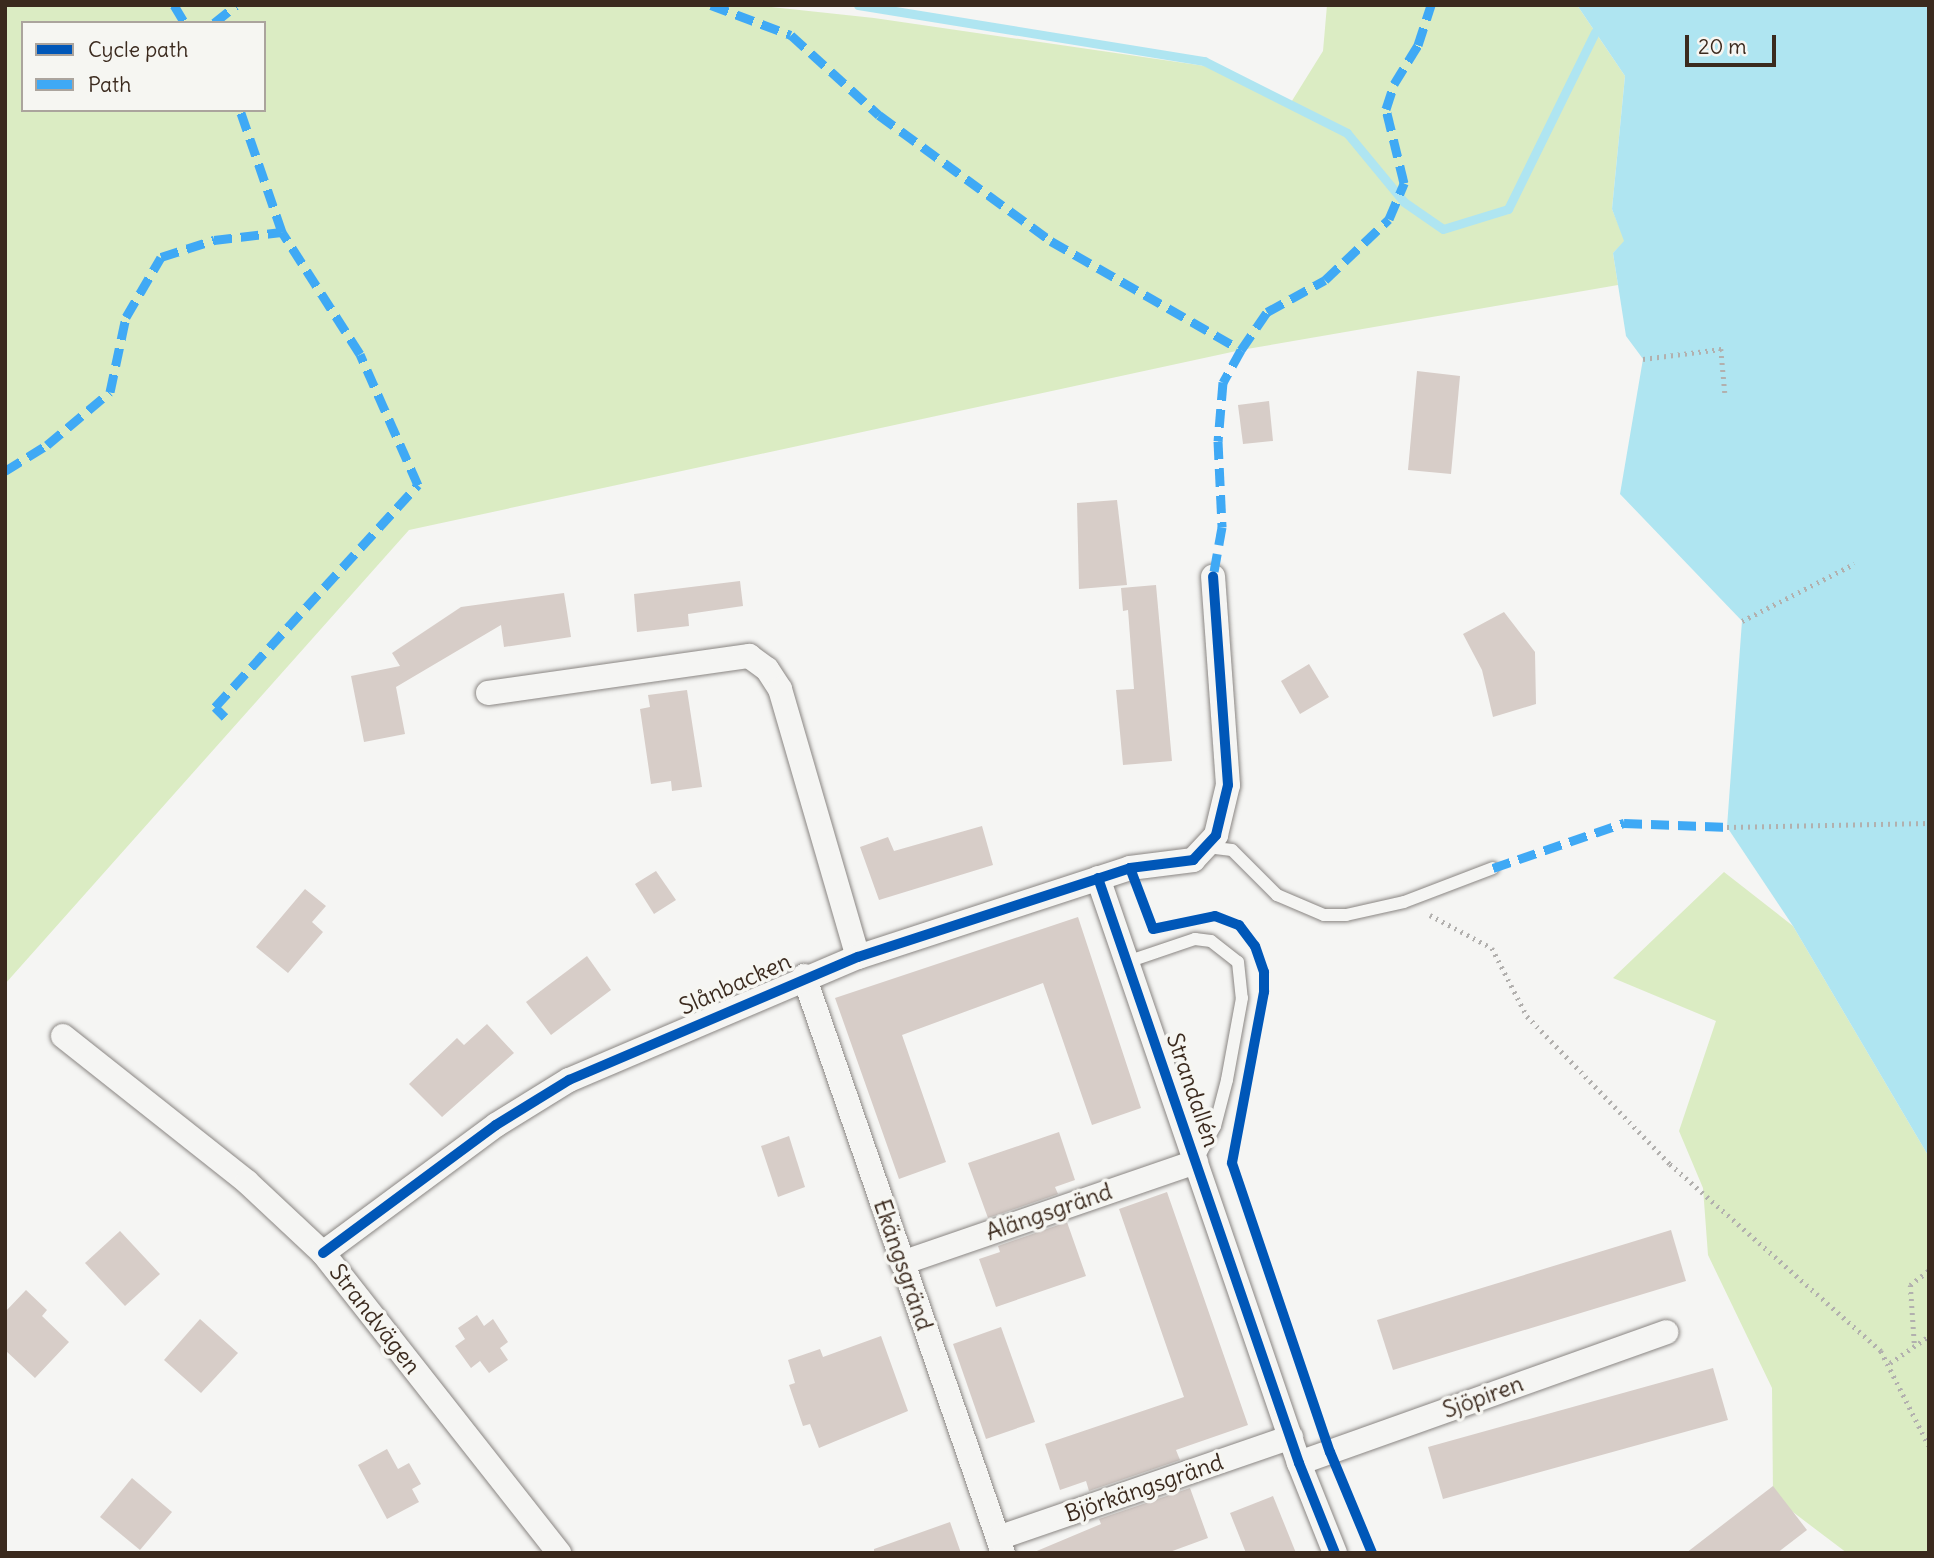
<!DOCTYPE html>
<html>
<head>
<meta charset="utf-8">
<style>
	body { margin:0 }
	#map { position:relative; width:1934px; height:1558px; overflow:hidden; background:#f5f5f3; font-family:Delius,sans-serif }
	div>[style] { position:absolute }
	.green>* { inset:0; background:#dbecc3 }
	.water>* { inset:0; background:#afe5f1 }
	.stream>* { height:9px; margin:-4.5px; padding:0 4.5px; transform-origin:4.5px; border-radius:4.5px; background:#afe5f1 }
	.building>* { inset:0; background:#d7cdc8 }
	.path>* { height:4.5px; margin-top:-2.25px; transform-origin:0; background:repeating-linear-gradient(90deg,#b2b0ae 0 2px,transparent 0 7px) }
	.roads { filter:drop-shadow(0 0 2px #8a8683) drop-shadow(0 0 2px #8a8683) }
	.service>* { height:12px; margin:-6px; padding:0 6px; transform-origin:6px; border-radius:6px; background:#f5f5f3 }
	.minor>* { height:24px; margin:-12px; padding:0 12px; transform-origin:12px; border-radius:12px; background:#f5f5f3 }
	.quiet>* { height:9px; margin-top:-4.5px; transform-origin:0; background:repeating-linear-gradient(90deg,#3fa9f5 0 18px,transparent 0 27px) }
	.cycleway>* { height:10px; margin:-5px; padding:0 5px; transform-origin:5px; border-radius:5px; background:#0057b8 }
	span { translate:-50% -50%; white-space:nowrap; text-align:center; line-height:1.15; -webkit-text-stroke:7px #f6f6f2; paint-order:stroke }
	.street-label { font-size:23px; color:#3b2a1e }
	.frame { position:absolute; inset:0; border:7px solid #3b2a1e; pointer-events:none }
	.legend { position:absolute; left:21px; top:21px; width:245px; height:91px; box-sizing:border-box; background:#f6f6f2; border:2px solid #aba49d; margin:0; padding:9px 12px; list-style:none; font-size:21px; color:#3b2a1e }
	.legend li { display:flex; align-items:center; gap:14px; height:35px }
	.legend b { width:35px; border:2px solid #aba49d }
	.scale { position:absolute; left:1685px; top:35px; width:91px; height:32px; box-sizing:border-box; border:4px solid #3b2a1e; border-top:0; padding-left:9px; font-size:21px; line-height:24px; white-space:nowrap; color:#3b2a1e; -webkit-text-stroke:5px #f6f6f2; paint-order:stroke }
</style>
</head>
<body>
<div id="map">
	<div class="green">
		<i style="clip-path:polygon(evenodd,5px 5px,752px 5px,874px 18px,1205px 66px,1290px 104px,1323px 51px,1327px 5px,1577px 5px,1625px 76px,1612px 209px,1625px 241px,1613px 253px,1618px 285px,1241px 350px,409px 530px,5px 984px,5px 5px,23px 23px,264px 23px,264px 110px,23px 110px,23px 23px)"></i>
		<i style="clip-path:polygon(1724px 872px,1793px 926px,1929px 1157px,1929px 1553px,1847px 1553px,1773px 1497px,1772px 1388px,1708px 1255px,1703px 1188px,1679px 1131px,1716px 1021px,1613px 978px)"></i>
	</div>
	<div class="water">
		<i style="clip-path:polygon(1577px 5px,1929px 5px,1929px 1157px,1793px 926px,1727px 827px,1742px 621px,1620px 494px,1643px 359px,1626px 336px,1613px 253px,1624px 241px,1612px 209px,1625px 76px)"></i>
	</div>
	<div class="stream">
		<i style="left:858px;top:5px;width:351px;rotate:9.2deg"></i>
		<i style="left:1204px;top:61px;width:160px;rotate:26.7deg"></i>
		<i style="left:1347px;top:133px;width:89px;rotate:50.4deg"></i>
		<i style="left:1404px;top:202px;width:47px;rotate:34.7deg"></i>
		<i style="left:1443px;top:229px;width:68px;rotate:-17.1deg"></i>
		<i style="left:1508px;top:209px;width:197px;rotate:-63.8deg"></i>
	</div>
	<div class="building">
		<i style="clip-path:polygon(1417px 371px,1460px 376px,1451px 474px,1408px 470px)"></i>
		<i style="clip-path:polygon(1269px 401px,1273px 441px,1243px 444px,1238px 405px)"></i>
		<i style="clip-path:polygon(1117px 500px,1127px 585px,1079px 589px,1077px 503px)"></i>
		<i style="clip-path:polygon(740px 581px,743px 606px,688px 614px,689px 626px,637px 632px,634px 594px)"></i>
		<i style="clip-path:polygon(1156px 585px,1172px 761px,1123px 765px,1116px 690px,1134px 689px,1128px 610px,1123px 611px,1121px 588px)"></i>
		<i style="clip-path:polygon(564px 593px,571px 637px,504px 647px,501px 625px,396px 687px,405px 734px,364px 742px,351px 676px,400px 666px,392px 653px,461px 607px)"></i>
		<i style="clip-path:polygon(1504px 612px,1535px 652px,1536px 704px,1493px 717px,1482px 670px,1463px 634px)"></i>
		<i style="clip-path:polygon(1309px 664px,1329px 697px,1300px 714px,1281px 681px)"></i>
		<i style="clip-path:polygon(687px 690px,702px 787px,672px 791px,671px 781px,651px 784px,640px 709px,650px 707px,648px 695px)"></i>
		<i style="clip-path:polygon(982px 826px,993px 865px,879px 900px,860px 847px,888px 837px,894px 851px)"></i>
		<i style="clip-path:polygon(656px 871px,676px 900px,654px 914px,635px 884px)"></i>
		<i style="clip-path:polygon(305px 889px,326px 906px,312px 922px,323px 932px,288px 973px,256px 947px)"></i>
		<i style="clip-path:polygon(1078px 917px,1141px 1108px,1092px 1125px,1043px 983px,902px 1035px,946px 1162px,899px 1179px,835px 998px)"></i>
		<i style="clip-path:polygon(587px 956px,611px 990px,551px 1035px,526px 1002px)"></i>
		<i style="clip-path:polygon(487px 1024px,514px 1053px,442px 1117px,409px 1084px,457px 1038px,464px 1045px)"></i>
		<i style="clip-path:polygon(1059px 1132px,1075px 1180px,1055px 1187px,1058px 1194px,988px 1218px,968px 1163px)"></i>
		<i style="clip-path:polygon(789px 1136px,805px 1187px,778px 1197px,761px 1146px)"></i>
		<i style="clip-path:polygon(1167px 1192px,1248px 1425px,1176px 1450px,1180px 1460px,1089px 1491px,1086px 1481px,1060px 1490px,1045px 1444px,1184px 1397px,1119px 1209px)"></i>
		<i style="clip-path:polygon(1067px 1222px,1086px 1276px,996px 1307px,979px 1259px,1000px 1252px,998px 1246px)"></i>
		<i style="clip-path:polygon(1671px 1230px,1686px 1281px,1393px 1370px,1377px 1320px)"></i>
		<i style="clip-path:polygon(120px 1231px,160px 1274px,125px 1306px,85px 1263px)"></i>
		<i style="clip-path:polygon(26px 1290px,47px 1310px,42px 1316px,69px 1342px,35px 1378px,5px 1350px,5px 1312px)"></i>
		<i style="clip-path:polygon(477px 1315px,484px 1326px,493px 1319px,508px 1342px,500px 1348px,508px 1360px,489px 1373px,480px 1361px,471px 1368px,455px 1346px,465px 1339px,458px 1328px)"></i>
		<i style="clip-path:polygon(200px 1319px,238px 1353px,201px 1393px,164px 1360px)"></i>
		<i style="clip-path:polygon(1001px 1327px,1035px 1422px,986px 1439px,953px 1344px)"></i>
		<i style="clip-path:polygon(881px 1336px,908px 1411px,819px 1448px,810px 1424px,803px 1426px,789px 1385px,795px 1383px,788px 1360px,820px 1349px,823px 1357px)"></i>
		<i style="clip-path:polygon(1713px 1368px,1728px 1420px,1443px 1499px,1428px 1447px)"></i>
		<i style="clip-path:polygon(387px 1449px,398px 1469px,409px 1463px,421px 1484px,412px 1489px,419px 1502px,387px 1519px,358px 1465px)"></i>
		<i style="clip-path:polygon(132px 1478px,172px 1512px,140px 1550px,100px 1517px)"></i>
		<i style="clip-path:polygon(1773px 1486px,1807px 1530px,1777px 1553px,1686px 1553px)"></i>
		<i style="clip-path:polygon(1190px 1488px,1208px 1538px,1167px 1553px,1032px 1553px,1101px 1524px,1099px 1519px)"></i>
		<i style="clip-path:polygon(1273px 1496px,1296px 1553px,1246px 1553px,1230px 1513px)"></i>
		<i style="clip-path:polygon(950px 1522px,961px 1553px,874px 1553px,874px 1549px)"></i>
	</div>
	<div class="path">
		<i style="left:1643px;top:359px;width:79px;rotate:-7.3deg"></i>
		<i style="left:1721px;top:349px;width:44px;rotate:84.8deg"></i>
		<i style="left:1742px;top:621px;width:126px;rotate:-27deg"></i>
		<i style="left:1727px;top:827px;width:202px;rotate:-1.1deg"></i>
		<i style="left:1430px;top:915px;width:70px;rotate:28deg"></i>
		<i style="left:1492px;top:948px;width:76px;rotate:62.8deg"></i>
		<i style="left:1527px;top:1016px;width:206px;rotate:46deg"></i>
		<i style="left:1670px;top:1164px;width:282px;rotate:41.5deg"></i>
		<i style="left:1881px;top:1351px;width:106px;rotate:63.2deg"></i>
		<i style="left:1914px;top:1343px;width:58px;rotate:-93.9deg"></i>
		<i style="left:1910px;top:1285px;width:24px;rotate:-38deg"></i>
		<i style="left:1890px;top:1363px;width:47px;rotate:-34.7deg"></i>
	</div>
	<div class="roads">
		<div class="service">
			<i style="left:1207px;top:847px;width:25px;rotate:7deg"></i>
			<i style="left:1232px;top:850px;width:64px;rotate:45deg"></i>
			<i style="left:1277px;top:895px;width:51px;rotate:23.1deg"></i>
			<i style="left:1324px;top:915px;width:22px"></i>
			<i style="left:1346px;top:915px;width:59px;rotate:-12.6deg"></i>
			<i style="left:1404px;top:902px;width:95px;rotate:-20.9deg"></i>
			<i style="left:1127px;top:962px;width:72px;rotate:-18.7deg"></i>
			<i style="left:1195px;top:939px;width:16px;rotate:7deg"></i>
			<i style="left:1211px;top:941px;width:34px;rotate:38deg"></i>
			<i style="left:1238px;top:962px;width:36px;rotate:84deg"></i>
			<i style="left:1242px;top:998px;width:83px;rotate:100.4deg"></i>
			<i style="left:1227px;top:1080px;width:48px;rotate:104.6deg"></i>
			<i style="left:1215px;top:1126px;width:40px;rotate:118deg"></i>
		</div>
		<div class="minor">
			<i style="left:488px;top:693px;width:264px;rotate:-8.1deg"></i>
			<i style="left:749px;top:656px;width:22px;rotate:36deg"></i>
			<i style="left:767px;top:669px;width:24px;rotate:57deg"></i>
			<i style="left:780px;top:689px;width:279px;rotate:73.8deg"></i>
			<i style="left:1098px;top:878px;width:619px;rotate:71.04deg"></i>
			<i style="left:1299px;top:1463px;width:97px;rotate:68.2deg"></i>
			<i style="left:804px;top:976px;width:610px;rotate:70.97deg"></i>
			<i style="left:63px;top:1036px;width:235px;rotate:38.4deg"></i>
			<i style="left:247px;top:1182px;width:104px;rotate:43.1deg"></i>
			<i style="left:323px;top:1253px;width:382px;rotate:51.8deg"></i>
			<i style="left:323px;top:1253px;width:215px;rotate:-36.5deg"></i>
			<i style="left:496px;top:1125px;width:86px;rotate:-31.7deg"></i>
			<i style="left:569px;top:1080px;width:314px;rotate:-23.1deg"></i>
			<i style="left:858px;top:957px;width:286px;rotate:-18.1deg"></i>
			<i style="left:1130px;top:868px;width:64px;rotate:-7.2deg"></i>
			<i style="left:1193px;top:860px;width:34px;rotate:-47deg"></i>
			<i style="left:1216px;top:835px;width:51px;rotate:-76.5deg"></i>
			<i style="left:1228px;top:785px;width:209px;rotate:-94.1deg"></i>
			<i style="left:902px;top:1263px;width:311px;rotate:-19deg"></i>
			<i style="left:1299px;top:1463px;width:390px;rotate:-19.6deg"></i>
			<i style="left:998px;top:1538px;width:310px;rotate:-19deg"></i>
		</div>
	</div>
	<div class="quiet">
		<i style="left:174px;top:5px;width:21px;rotate:59deg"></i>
		<i style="left:711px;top:5px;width:85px;rotate:20.6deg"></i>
		<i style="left:791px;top:35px;width:119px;rotate:42.3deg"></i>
		<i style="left:879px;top:115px;width:213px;rotate:36.2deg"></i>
		<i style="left:1051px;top:241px;width:219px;rotate:29.8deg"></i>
		<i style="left:1241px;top:350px;width:37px;rotate:119deg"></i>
		<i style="left:1223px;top:382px;width:59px;rotate:94.8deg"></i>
		<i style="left:1218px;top:441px;width:86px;rotate:87.3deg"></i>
		<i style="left:1222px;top:527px;width:51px;rotate:100.2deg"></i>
		<i style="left:214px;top:23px;width:28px;rotate:-39deg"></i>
		<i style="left:1241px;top:350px;width:46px;rotate:-55.6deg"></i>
		<i style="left:1267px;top:312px;width:66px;rotate:-28.9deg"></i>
		<i style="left:1325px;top:280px;width:88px;rotate:-43.6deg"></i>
		<i style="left:1389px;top:219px;width:39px;rotate:-67deg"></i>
		<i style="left:1404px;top:183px;width:76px;rotate:-103.7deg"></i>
		<i style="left:1386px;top:109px;width:26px;rotate:-72deg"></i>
		<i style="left:1394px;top:84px;width:46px;rotate:-58.4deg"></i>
		<i style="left:1418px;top:45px;width:42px;rotate:-72deg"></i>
		<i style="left:5px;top:471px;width:49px;rotate:-31.8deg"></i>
		<i style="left:47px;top:445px;width:82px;rotate:-40.1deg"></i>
		<i style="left:110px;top:392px;width:77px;rotate:-78deg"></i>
		<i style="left:126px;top:317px;width:69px;rotate:-59.7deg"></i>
		<i style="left:161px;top:257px;width:56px;rotate:-17.8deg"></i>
		<i style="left:214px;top:240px;width:68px;rotate:-6.7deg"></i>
		<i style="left:225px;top:717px;width:14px;rotate:-135deg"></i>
		<i style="left:215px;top:707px;width:301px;rotate:-47.6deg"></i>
		<i style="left:418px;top:485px;width:143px;rotate:-113.9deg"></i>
		<i style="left:360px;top:354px;width:145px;rotate:-122.6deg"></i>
		<i style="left:282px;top:232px;width:129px;rotate:-109deg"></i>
		<i style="left:1493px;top:868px;width:139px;rotate:-19deg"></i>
		<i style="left:1624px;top:823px;width:105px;rotate:2.2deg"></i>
	</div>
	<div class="cycleway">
		<i style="left:1130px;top:868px;width:65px;rotate:69.3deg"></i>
		<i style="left:1153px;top:929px;width:63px;rotate:-11.8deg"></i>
		<i style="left:1215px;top:916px;width:26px;rotate:21deg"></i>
		<i style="left:1239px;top:925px;width:26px;rotate:53deg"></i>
		<i style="left:1255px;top:946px;width:28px;rotate:71deg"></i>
		<i style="left:1264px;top:972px;width:20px;rotate:90deg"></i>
		<i style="left:1264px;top:992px;width:174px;rotate:100.6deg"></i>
		<i style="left:1232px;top:1163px;width:305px;rotate:71.3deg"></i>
		<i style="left:1330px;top:1452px;width:109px;rotate:67.4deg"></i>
		<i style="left:1098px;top:878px;width:619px;rotate:71.04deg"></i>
		<i style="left:1299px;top:1463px;width:97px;rotate:68.2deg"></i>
		<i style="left:323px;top:1253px;width:215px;rotate:-36.5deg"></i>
		<i style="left:496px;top:1125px;width:86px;rotate:-31.7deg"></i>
		<i style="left:569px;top:1080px;width:314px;rotate:-23.1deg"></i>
		<i style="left:858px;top:957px;width:286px;rotate:-18.1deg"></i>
		<i style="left:1130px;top:868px;width:64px;rotate:-7.2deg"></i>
		<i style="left:1193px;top:860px;width:34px;rotate:-47deg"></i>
		<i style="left:1216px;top:835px;width:51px;rotate:-76.5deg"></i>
		<i style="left:1228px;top:785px;width:209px;rotate:-94.1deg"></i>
	</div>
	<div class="street-label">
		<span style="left:735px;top:984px;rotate:-24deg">Slånbacken</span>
		<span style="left:1193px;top:1090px;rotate:71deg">Strandallén</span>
		<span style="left:1049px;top:1212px;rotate:-19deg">Alängsgränd</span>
		<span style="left:903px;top:1265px;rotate:71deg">Ekängsgränd</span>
		<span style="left:375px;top:1319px;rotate:52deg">Strandvägen</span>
		<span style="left:1483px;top:1397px;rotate:-20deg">Sjöpiren</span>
		<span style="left:1144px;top:1488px;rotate:-19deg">Björkängsgränd</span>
	</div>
	<div class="frame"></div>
	<ul class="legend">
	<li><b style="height:9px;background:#0057b8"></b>Cycle path</li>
	<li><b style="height:9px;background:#3fa9f5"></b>Path</li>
	</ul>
	<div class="scale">20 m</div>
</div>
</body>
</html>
